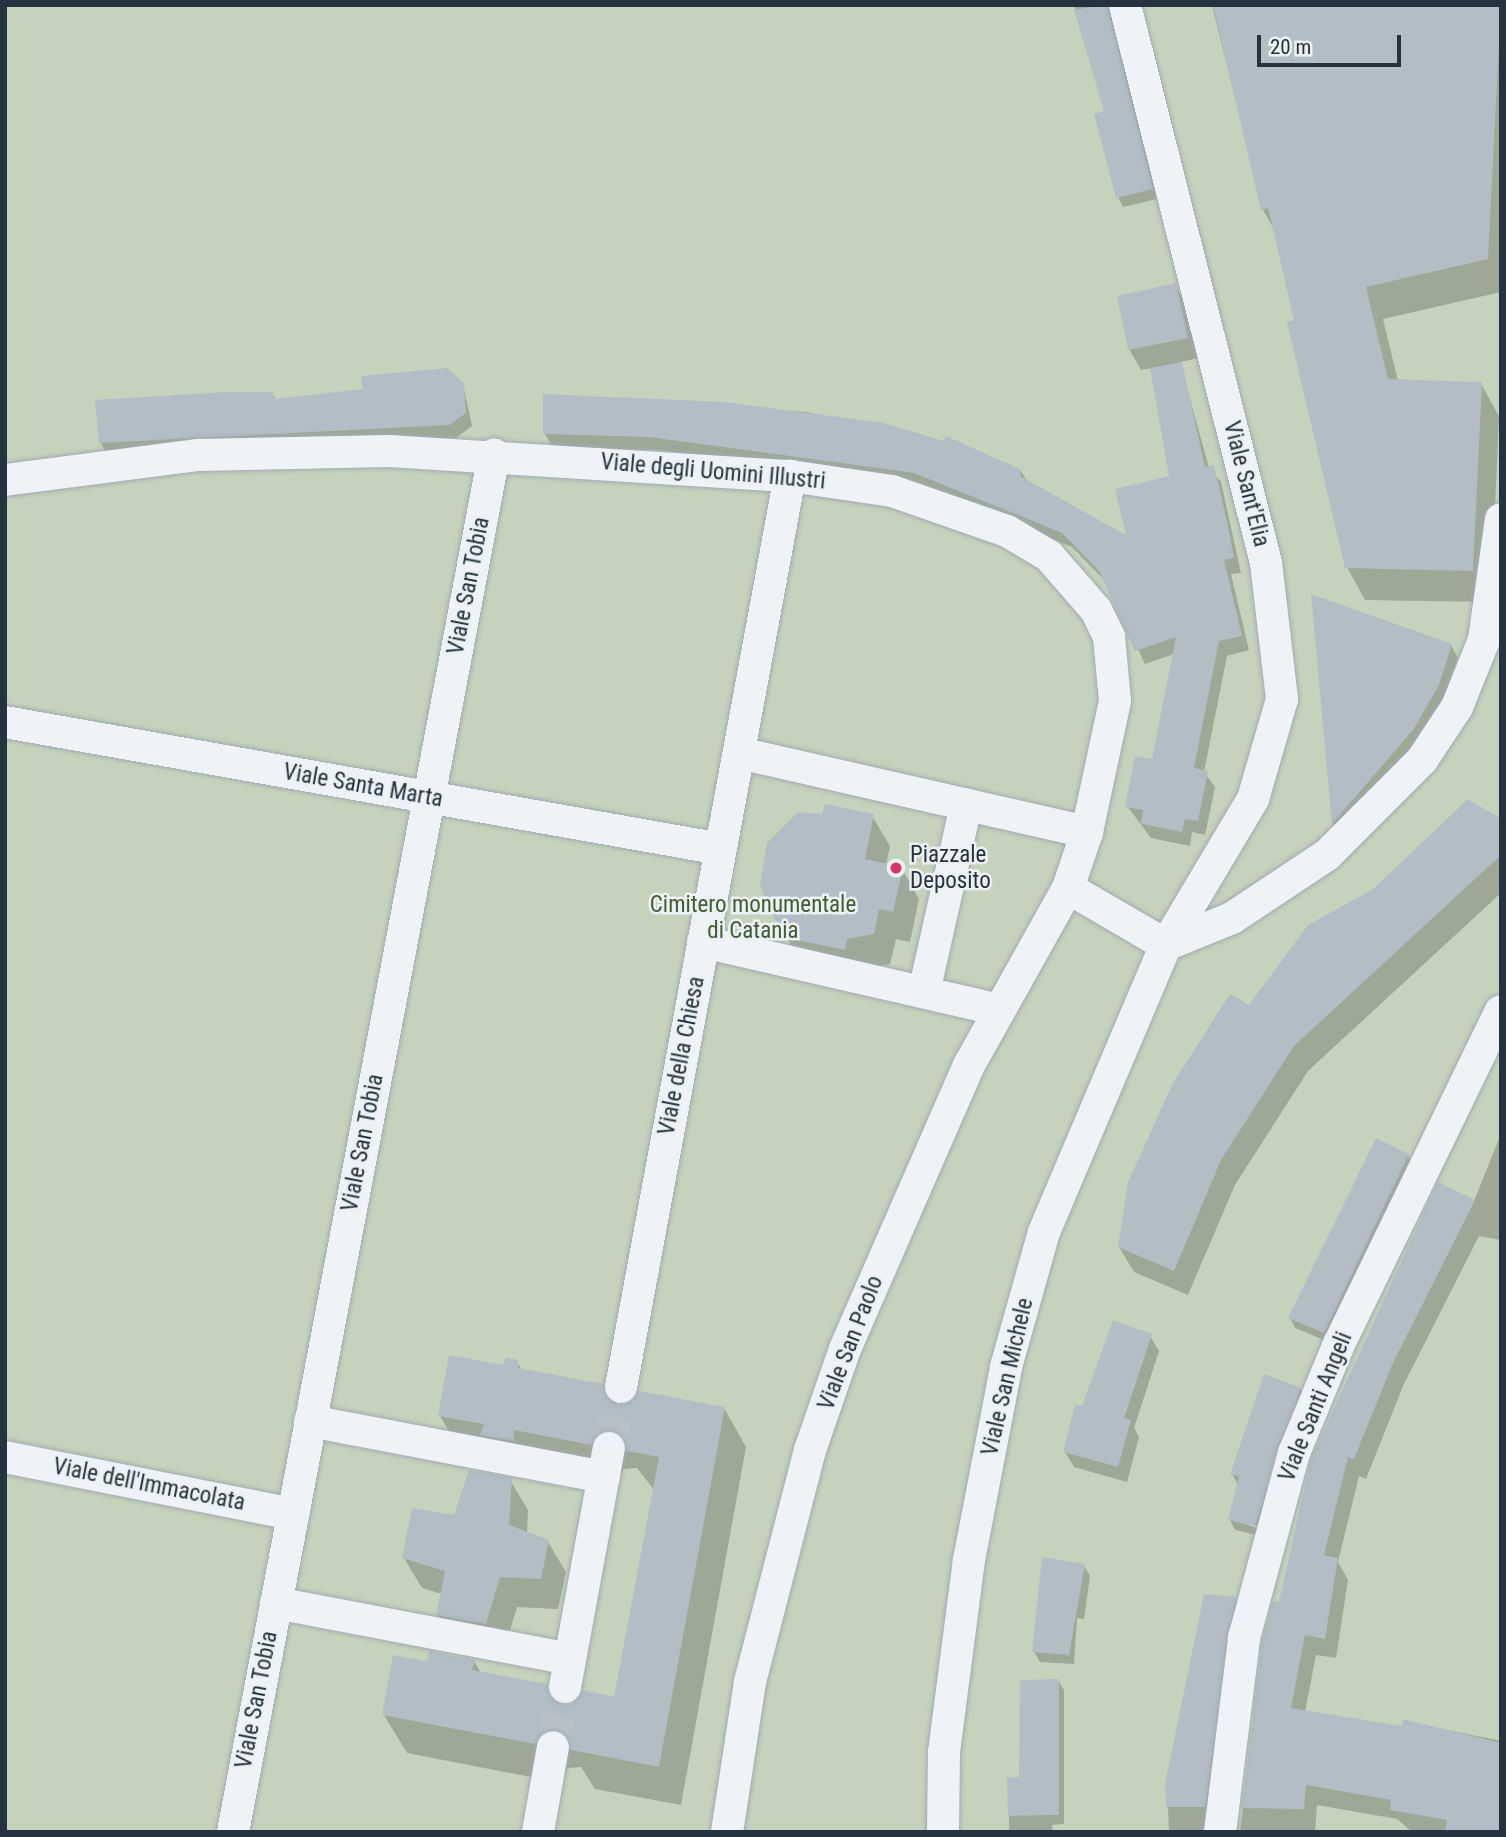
<!DOCTYPE html>
<html>
<head>
<meta charset="utf-8">
<style>
	body { margin:0 }
	#map { position:relative; width:1506px; height:1837px; overflow:hidden; background:#dce3e8; font-family:"Roboto Condensed",sans-serif }
	div>[style] { position:absolute }
	.green>* { inset:0; background:#c5d3bc }
	.shadow>* { inset:0; background:#0003 }
	.building>* { inset:0; background:#b3bdc5 }
	.pedestrian-tunnel>* { height:32px; margin-top:-16px; transform-origin:0; background:repeating-linear-gradient(90deg,#b7c0c6 0 32px,transparent 0 48px) }
	.roads { filter:drop-shadow(0 0 2px #a1abb2) drop-shadow(0 0 2px #a1abb2) }
	.pedestrian>* { height:32px; margin:-16px; padding:0 16px; transform-origin:16px; border-radius:16px; background:#eff2f6 }
	.dots>* { width:19px; height:19px; translate:-50% -50%; box-sizing:border-box; border:4px solid #ebf1f5; border-radius:50% }
	span { translate:-50% -50%; white-space:nowrap; text-align:center; line-height:1.15; -webkit-text-stroke:5px #ebf1f5; paint-order:stroke }
	.street-label { font-size:23px; color:#24333f }
	.poi-label { font-size:23px; color:#24333f }
	.left { translate:0 -50%; text-align:left }
	.park-label { font-size:23px; color:#405c30 }
	.frame { position:absolute; inset:0; border:7px solid #24333f; pointer-events:none }
	.scale { position:absolute; left:1257px; top:35px; width:144px; height:32px; box-sizing:border-box; border:4px solid #24333f; border-top:0; padding-left:9px; font-size:21px; line-height:24px; white-space:nowrap; color:#24333f; -webkit-text-stroke:5px #ebf1f5; paint-order:stroke }
</style>
</head>
<body>
<div id="map">
	<div class="green">
		<i style="clip-path:polygon(5px 5px,1501px 5px,1501px 1832px,5px 1832px)"></i>
	</div>
	<div class="shadow">
		<i style="clip-path:polygon(1074px 5px,1115px 5px,1112px 21px,1157px 199px,1123px 207px,1118px 197px,1107px 112px)"></i>
		<i style="clip-path:polygon(1212px 5px,1501px 5px,1501px 292px,1383px 319px,1398px 381px,1481px 384px,1499px 416px,1491px 602px,1365px 600px,1347px 567px,1275px 231px,1263px 210px)"></i>
		<i style="clip-path:polygon(1175px 285px,1187px 306px,1199px 358px,1180px 362px,1209px 468px,1221px 482px,1241px 573px,1231px 574px,1249px 650px,1227px 656px,1204px 772px,1215px 787px,1205px 835px,1192px 832px,1190px 846px,1151px 838px,1127px 806px,1153px 761px,1174px 654px,1145px 664px,1106px 582px,1072px 547px,924px 487px,658px 450px,553px 448px,545px 434px,544px 395px,806px 412px,946px 443px,1021px 471px,1027px 481px,1129px 538px,1171px 477px,1152px 368px,1141px 370px,1129px 349px)"></i>
		<i style="clip-path:polygon(463px 384px,472px 426px,456px 438px,108px 455px,100px 442px,272px 393px,276px 400px)"></i>
		<i style="clip-path:polygon(1313px 596px,1451px 645px,1458px 658px,1442px 709px,1340px 835px,1333px 823px)"></i>
		<i style="clip-path:polygon(872px 816px,890px 846px,886px 865px,902px 869px,919px 899px,910px 942px,896px 939px,890px 964px,864px 969px,794px 950px,780px 925px,805px 935px,776px 919px)"></i>
		<i style="clip-path:polygon(1501px 821px,1501px 893px,1308px 1071px,1235px 1185px,1188px 1295px,1134px 1272px,1119px 1247px,1249px 1008px)"></i>
		<i style="clip-path:polygon(1501px 1134px,1501px 1240px,1479px 1236px,1403px 1386px,1366px 1479px,1359px 1476px,1338px 1562px,1348px 1580px,1336px 1658px,1316px 1655px,1305px 1712px,1403px 1728px,1404px 1721px,1501px 1741px,1501px 1832px,1412px 1832px,1397px 1819px,1317px 1805px,1315px 1832px,1240px 1832px,1264px 1642px,1281px 1604px,1313px 1459px,1439px 1184px,1474px 1201px)"></i>
		<i style="clip-path:polygon(1408px 1156px,1414px 1166px,1329px 1342px,1295px 1328px,1290px 1318px)"></i>
		<i style="clip-path:polygon(1150px 1336px,1159px 1351px,1134px 1428px,1139px 1437px,1127px 1482px,1074px 1467px,1065px 1452px)"></i>
		<i style="clip-path:polygon(517px 1362px,522px 1370px,602px 1385px,619px 1407px,724px 1408px,746px 1447px,681px 1805px,595px 1789px,581px 1767px,568px 1768px,557px 1782px,407px 1753px,384px 1715px,428px 1664px,474px 1661px,481px 1673px,560px 1707px,616px 1699px,654px 1490px,637px 1468px,624px 1469px,613px 1483px,462px 1454px,440px 1416px)"></i>
		<i style="clip-path:polygon(1300px 1389px,1306px 1399px,1263px 1527px,1235px 1520px,1262px 1530px,1260px 1536px,1235px 1530px,1230px 1520px,1238px 1485px,1232px 1474px)"></i>
		<i style="clip-path:polygon(510px 1480px,528px 1510px,527px 1534px,548px 1542px,566px 1572px,558px 1609px,517px 1607px,503px 1654px,456px 1645px,438px 1615px,442px 1594px,422px 1588px,404px 1558px)"></i>
		<i style="clip-path:polygon(1084px 1566px,1090px 1576px,1084px 1619px,1077px 1618px,1074px 1664px,1040px 1662px,1034px 1652px)"></i>
		<i style="clip-path:polygon(1235px 1599px,1247px 1619px,1215px 1832px,1169px 1832px,1167px 1784px)"></i>
		<i style="clip-path:polygon(1058px 1680px,1064px 1690px,1064px 1824px,1052px 1825px,1053px 1832px,1009px 1832px,1009px 1779px,1020px 1779px)"></i>
	</div>
	<div class="building">
		<i style="clip-path:polygon(1100px 5px,1107px 5px,1153px 189px,1116px 198px,1094px 114px,1104px 111px,1074px 10px)"></i>
		<i style="clip-path:polygon(1213px 5px,1501px 5px,1488px 259px,1366px 287px,1388px 379px,1482px 382px,1473px 571px,1345px 568px,1287px 322px,1294px 320px,1268px 208px,1261px 210px)"></i>
		<i style="clip-path:polygon(1176px 283px,1188px 338px,1128px 350px,1117px 296px)"></i>
		<i style="clip-path:polygon(1182px 362px,1205px 467px,1214px 465px,1228px 526px,1234px 558px,1224px 560px,1242px 636px,1219px 641px,1194px 768px,1208px 771px,1198px 821px,1185px 819px,1182px 832px,1141px 824px,1143px 810px,1125px 807px,1135px 756px,1152px 759px,1176px 637px,1135px 651px,1099px 571px,1062px 533px,914px 473px,649px 437px,543px 434px,543px 394px,725px 402px,884px 423px,944px 441px,946px 436px,1022px 470px,1020px 476px,1126px 535px,1115px 489px,1169px 476px,1150px 368px)"></i>
		<i style="clip-path:polygon(447px 368px,464px 383px,466px 413px,449px 425px,99px 443px,95px 400px,226px 392px,273px 392px,274px 399px,363px 389px,361px 376px)"></i>
		<i style="clip-path:polygon(1311px 594px,1452px 644px,1439px 685px,1413px 730px,1332px 824px)"></i>
		<i style="clip-path:polygon(1468px 799px,1501px 819px,1501px 855px,1294px 1046px,1221px 1160px,1174px 1271px,1118px 1247px,1128px 1182px,1173px 1083px,1230px 994px,1249px 1005px,1308px 925px,1373px 889px)"></i>
		<i style="clip-path:polygon(825px 804px,874px 814px,865px 859px,903px 867px,893px 912px,879px 909px,874px 934px,847px 939px,845px 950px,796px 940px,797px 932px,775px 920px,760px 886px,767px 843px,798px 812px,822px 814px)"></i>
		<i style="clip-path:polygon(1376px 1138px,1409px 1154px,1324px 1333px,1288px 1318px)"></i>
		<i style="clip-path:polygon(1438px 1182px,1475px 1200px,1392px 1365px,1354px 1459px,1348px 1457px,1324px 1555px,1338px 1558px,1325px 1639px,1305px 1635px,1291px 1708px,1402px 1726px,1403px 1719px,1501px 1743px,1501px 1832px,1445px 1832px,1447px 1820px,1390px 1810px,1391px 1800px,1306px 1785px,1304px 1809px,1242px 1808px,1262px 1642px,1273px 1601px,1279px 1602px,1311px 1459px)"></i>
		<i style="clip-path:polygon(1113px 1320px,1152px 1334px,1124px 1418px,1131px 1420px,1118px 1467px,1063px 1452px,1075px 1405px,1082px 1406px)"></i>
		<i style="clip-path:polygon(449px 1355px,503px 1365px,506px 1358px,518px 1360px,518px 1368px,603px 1384px,609px 1400px,618px 1405px,639px 1391px,725px 1407px,659px 1767px,571px 1750px,557px 1729px,546px 1730px,535px 1744px,382px 1715px,393px 1655px,427px 1661px,429px 1651px,475px 1660px,472px 1670px,547px 1684px,561px 1705px,572px 1704px,583px 1690px,614px 1697px,659px 1457px,627px 1451px,613px 1430px,602px 1431px,591px 1445px,514px 1430px,514px 1441px,480px 1435px,484px 1424px,438px 1416px)"></i>
		<i style="clip-path:polygon(1264px 1374px,1301px 1388px,1255px 1526px,1228px 1520px,1239px 1476px,1230px 1475px)"></i>
		<i style="clip-path:polygon(469px 1470px,512px 1478px,509px 1525px,549px 1540px,541px 1579px,500px 1577px,486px 1624px,436px 1615px,445px 1571px,402px 1558px,412px 1508px,454px 1515px)"></i>
		<i style="clip-path:polygon(1042px 1557px,1085px 1564px,1069px 1655px,1032px 1652px)"></i>
		<i style="clip-path:polygon(1204px 1594px,1236px 1597px,1205px 1807px,1166px 1807px,1165px 1784px)"></i>
		<i style="clip-path:polygon(1059px 1679px,1059px 1815px,1008px 1816px,1007px 1777px,1019px 1777px,1020px 1680px)"></i>
	</div>
	<div class="pedestrian-tunnel">
		<i style="left:609px;top:1448px;width:62px;rotate:-78.9deg"></i>
		<i style="left:553px;top:1747px;width:61px;rotate:-78.7deg"></i>
	</div>
	<div class="roads">
		<div class="pedestrian">
			<i style="left:5px;top:480px;width:195px;rotate:-7.4deg"></i>
			<i style="left:198px;top:455px;width:191px;rotate:-1.2deg"></i>
			<i style="left:389px;top:451px;width:402px;rotate:3.6deg"></i>
			<i style="left:790px;top:476px;width:103px;rotate:8.4deg"></i>
			<i style="left:892px;top:491px;width:122px;rotate:19.2deg"></i>
			<i style="left:1007px;top:531px;width:49px;rotate:30.8deg"></i>
			<i style="left:1049px;top:556px;width:72px;rotate:49deg"></i>
			<i style="left:1096px;top:610px;width:30px;rotate:64deg"></i>
			<i style="left:1109px;top:637px;width:64px;rotate:84.6deg"></i>
			<i style="left:1115px;top:701px;width:134px;rotate:102.1deg"></i>
			<i style="left:1087px;top:832px;width:59px;rotate:108.7deg"></i>
			<i style="left:1068px;top:888px;width:203px;rotate:119.2deg"></i>
			<i style="left:969px;top:1065px;width:310px;rotate:113.6deg"></i>
			<i style="left:845px;top:1349px;width:107px;rotate:109.1deg"></i>
			<i style="left:810px;top:1450px;width:240px;rotate:104.5deg"></i>
			<i style="left:750px;top:1682px;width:152px;rotate:98.7deg"></i>
			<i style="left:5px;top:722px;width:727px;rotate:10.06deg"></i>
			<i style="left:739px;top:753px;width:357px;rotate:12.8deg"></i>
			<i style="left:1068px;top:888px;width:113px;rotate:30.2deg"></i>
			<i style="left:1166px;top:945px;width:71px;rotate:-22.2deg"></i>
			<i style="left:1232px;top:918px;width:114px;rotate:-33.6deg"></i>
			<i style="left:1327px;top:855px;width:134px;rotate:-45deg"></i>
			<i style="left:1422px;top:760px;width:64px;rotate:-56.6deg"></i>
			<i style="left:1457px;top:707px;width:72px;rotate:-68.1deg"></i>
			<i style="left:1484px;top:640px;width:122px;rotate:-82deg"></i>
			<i style="left:703px;top:942px;width:301px;rotate:12.9deg"></i>
			<i style="left:924px;top:992px;width:192px;rotate:-77.3deg"></i>
			<i style="left:621px;top:1387px;width:927px;rotate:-79.49deg"></i>
			<i style="left:310px;top:1421px;width:299px;rotate:10.8deg"></i>
			<i style="left:5px;top:1457px;width:294px;rotate:11.2deg"></i>
			<i style="left:276px;top:1603px;width:298px;rotate:10.8deg"></i>
			<i style="left:565px;top:1687px;width:243px;rotate:-79.6deg"></i>
			<i style="left:233px;top:1832px;width:1402px;rotate:-79.27deg"></i>
			<i style="left:538px;top:1832px;width:86px;rotate:-80deg"></i>
			<i style="left:943px;top:1832px;width:80px;rotate:-89.3deg"></i>
			<i style="left:944px;top:1752px;width:194px;rotate:-82.6deg"></i>
			<i style="left:969px;top:1560px;width:197px;rotate:-79.1deg"></i>
			<i style="left:1006px;top:1367px;width:140px;rotate:-74.3deg"></i>
			<i style="left:1044px;top:1232px;width:312px;rotate:-67deg"></i>
			<i style="left:1166px;top:945px;width:170px;rotate:-59.2deg"></i>
			<i style="left:1253px;top:799px;width:104px;rotate:-73.8deg"></i>
			<i style="left:1282px;top:699px;width:137px;rotate:-96.7deg"></i>
			<i style="left:1266px;top:563px;width:576px;rotate:-104.18deg"></i>
			<i style="left:1220px;top:1832px;width:195px;rotate:-82.9deg"></i>
			<i style="left:1244px;top:1638px;width:192px;rotate:-74.9deg"></i>
			<i style="left:1294px;top:1453px;width:118px;rotate:-67.6deg"></i>
			<i style="left:1339px;top:1344px;width:370px;rotate:-64.1deg"></i>
		</div>
	</div>
	<div class="dots">
		<i style="left:896px;top:868px;background:#da3467"></i>
	</div>
	<div class="street-label">
		<span style="left:713px;top:472px;rotate:5deg">Viale degli Uomini Illustri</span>
		<span style="left:1246px;top:484px;rotate:76deg">Viale Sant'Elia</span>
		<span style="left:469px;top:586px;rotate:-79deg">Viale San Tobia</span>
		<span style="left:363px;top:786px;rotate:10deg">Viale Santa Marta</span>
		<span style="left:682px;top:1056px;rotate:-79deg">Viale della Chiesa</span>
		<span style="left:363px;top:1143px;rotate:-79deg">Viale San Tobia</span>
		<span style="left:851px;top:1343px;rotate:-69deg">Viale San Paolo</span>
		<span style="left:1008px;top:1377px;rotate:-77deg">Viale San Michele</span>
		<span style="left:1316px;top:1407px;rotate:-68deg">Viale Santi Angeli</span>
		<span style="left:149px;top:1485px;rotate:11deg">Viale dell'Immacolata</span>
		<span style="left:257px;top:1700px;rotate:-79deg">Viale San Tobia</span>
	</div>
	<div class="poi-label">
		<span class="left" style="left:910px;top:868px">Piazzale<br>Deposito</span>
	</div>
	<div class="park-label">
		<span style="left:753px;top:918px">Cimitero monumentale<br>di Catania</span>
	</div>
	<div class="frame"></div>
	<div class="scale">20 m</div>
</div>
</body>
</html>
